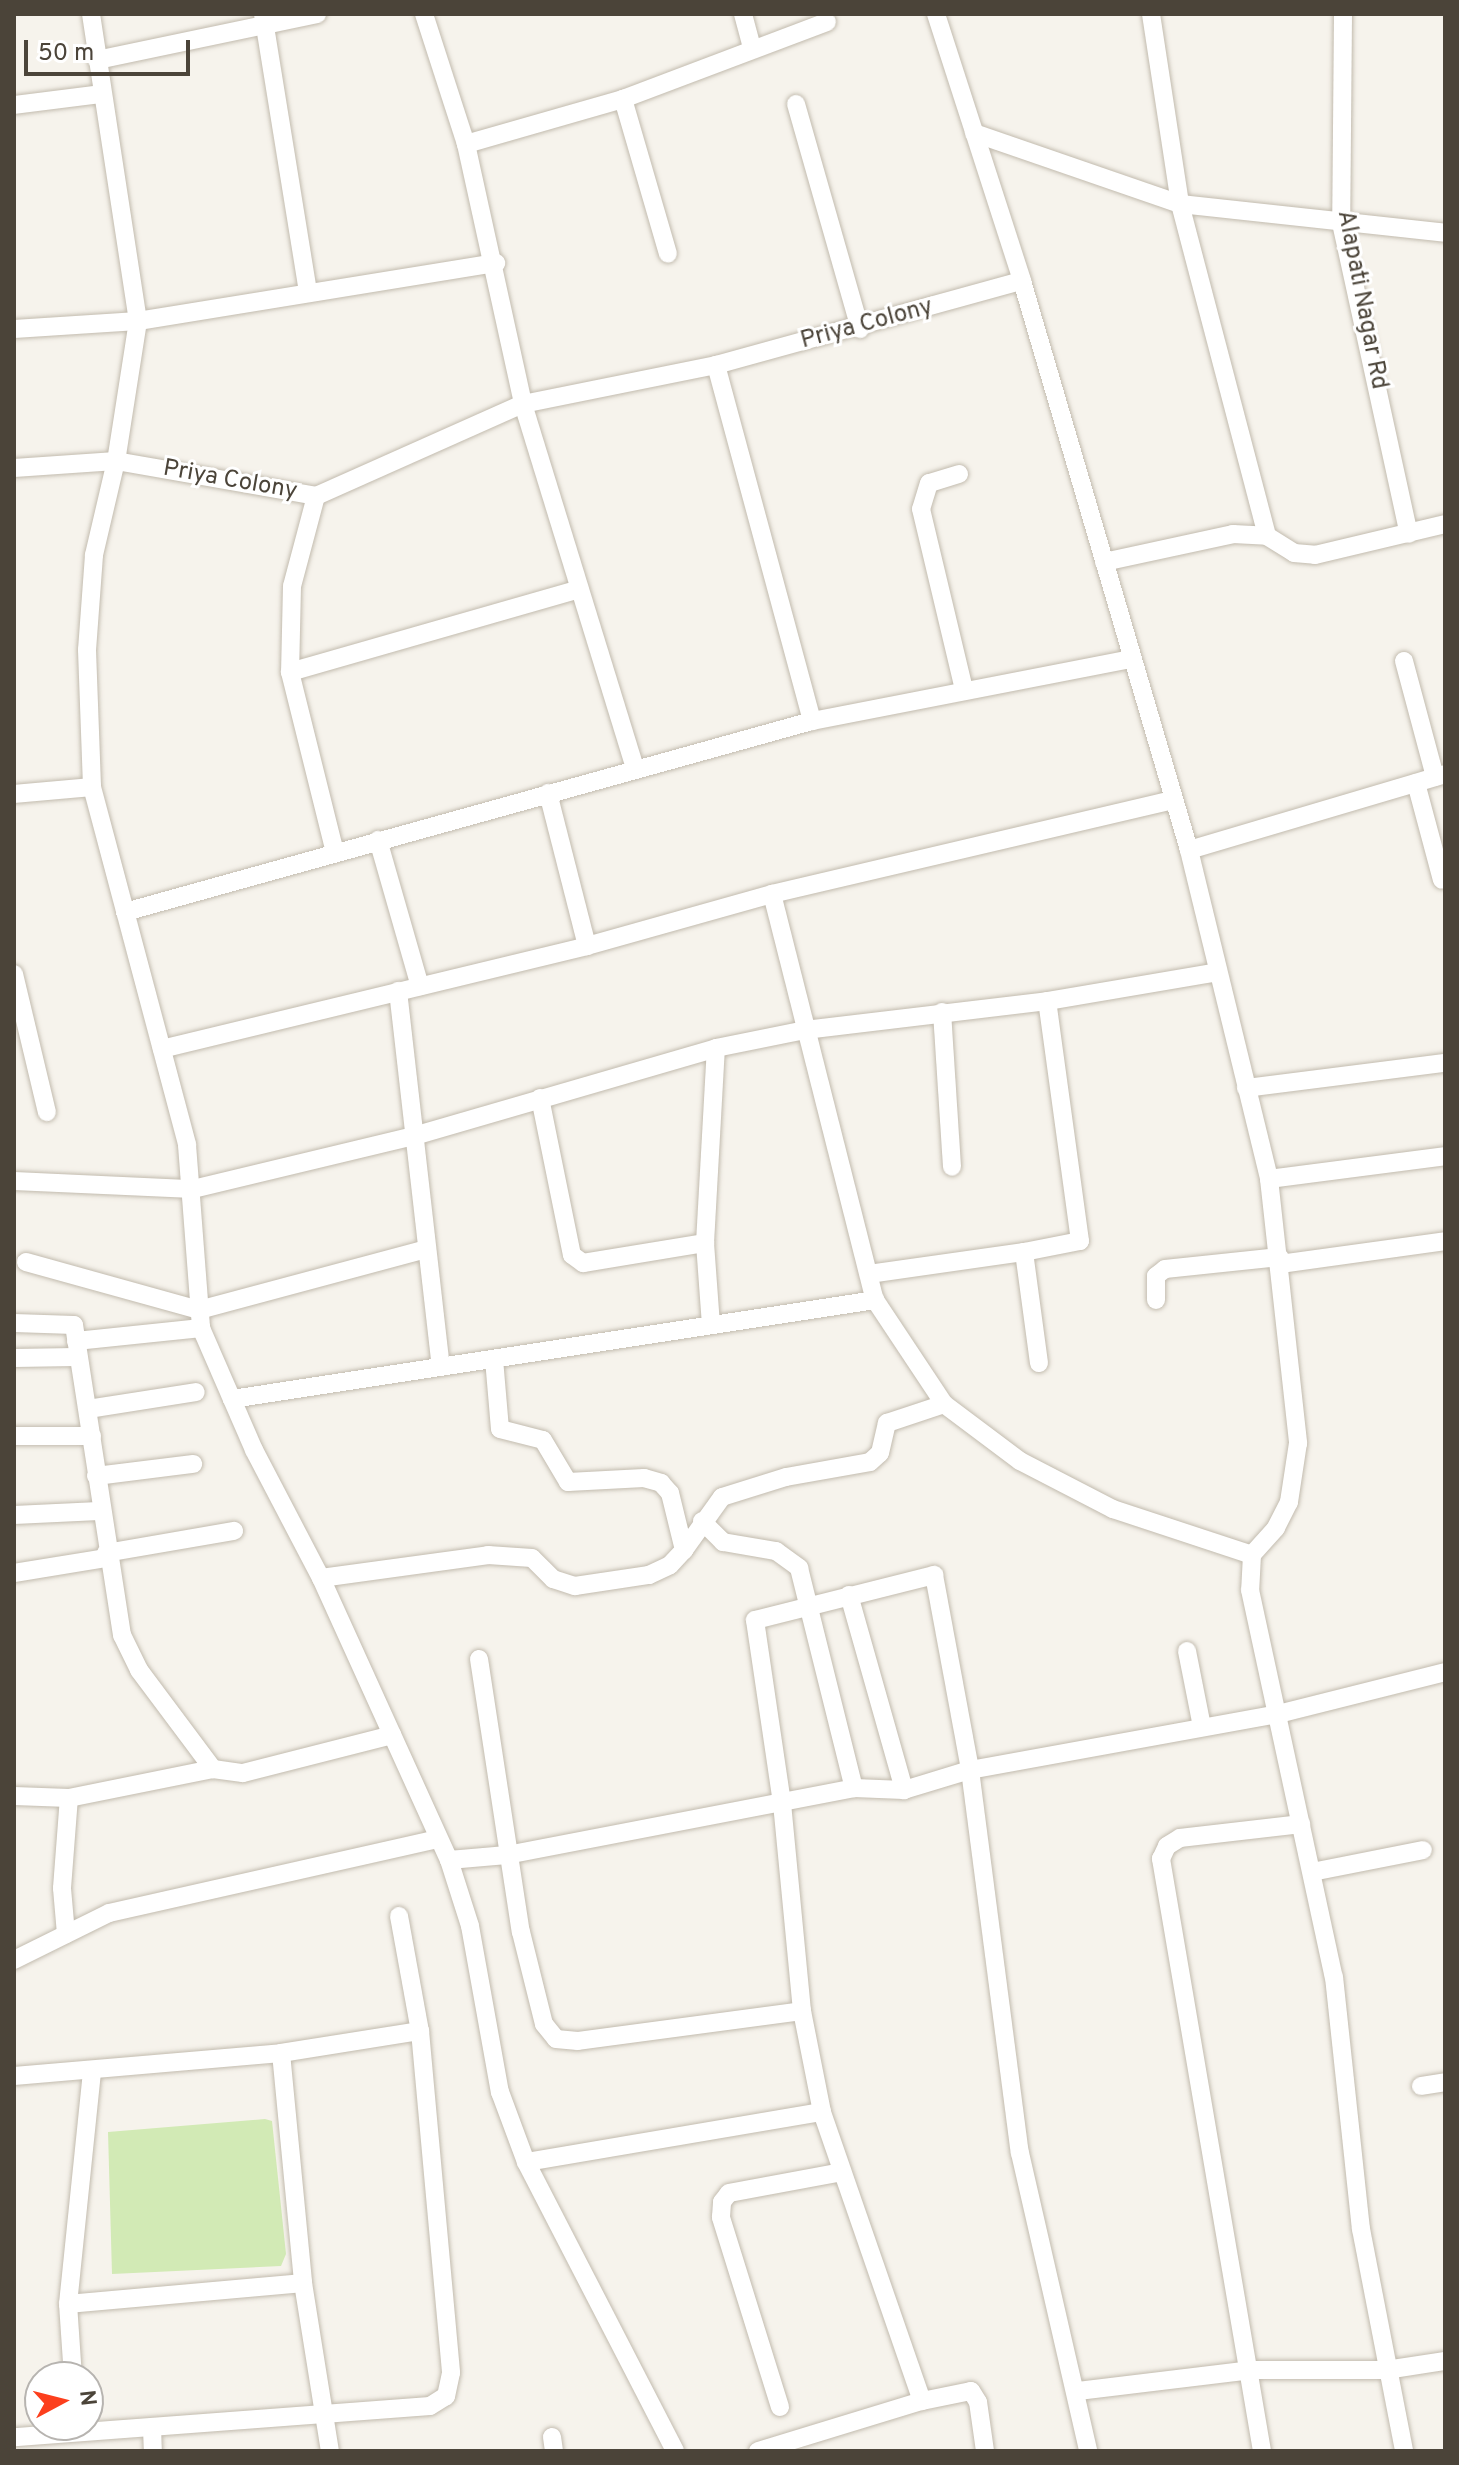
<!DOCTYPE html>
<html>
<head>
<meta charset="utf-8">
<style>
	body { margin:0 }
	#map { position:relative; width:1459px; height:2465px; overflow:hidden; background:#f6f3ec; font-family:Overpass,sans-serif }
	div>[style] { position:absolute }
	.green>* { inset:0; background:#d2eab5 }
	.roads { filter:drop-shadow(0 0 2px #c2bbae) drop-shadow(0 0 2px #c2bbae) }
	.street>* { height:18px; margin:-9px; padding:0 9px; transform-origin:9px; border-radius:9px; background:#fff }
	span { translate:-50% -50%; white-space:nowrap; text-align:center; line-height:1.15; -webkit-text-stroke:6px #fff; paint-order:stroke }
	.street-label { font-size:24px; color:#4b4439 }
	.frame { position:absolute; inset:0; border:16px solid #4b4439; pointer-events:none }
	.north { position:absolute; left:24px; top:2361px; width:80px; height:80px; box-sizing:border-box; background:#fff; border:2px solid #b7b4b0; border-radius:50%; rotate:83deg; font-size:22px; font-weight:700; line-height:32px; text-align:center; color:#4b4439 }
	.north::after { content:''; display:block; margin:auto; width:28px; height:36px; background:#fc3f1d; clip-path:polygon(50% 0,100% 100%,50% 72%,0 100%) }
	.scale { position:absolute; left:24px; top:40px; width:166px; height:36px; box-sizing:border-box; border:4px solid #4b4439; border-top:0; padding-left:10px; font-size:24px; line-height:28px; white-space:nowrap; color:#4b4439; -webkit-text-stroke:6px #fff; paint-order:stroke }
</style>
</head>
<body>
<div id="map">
	<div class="green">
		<i style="clip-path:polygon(265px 2119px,272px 2121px,286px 2254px,281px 2266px,112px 2274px,108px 2132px)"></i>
	</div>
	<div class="roads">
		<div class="street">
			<i style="left:91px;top:14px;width:311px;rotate:81.3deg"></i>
			<i style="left:138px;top:321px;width:142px;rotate:98.9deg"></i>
			<i style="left:116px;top:461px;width:97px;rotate:103.2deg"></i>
			<i style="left:94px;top:555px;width:95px;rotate:94.2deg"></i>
			<i style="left:87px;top:650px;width:137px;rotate:87.9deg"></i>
			<i style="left:92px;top:787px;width:370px;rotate:75.1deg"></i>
			<i style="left:187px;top:1145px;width:184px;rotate:85.6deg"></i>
			<i style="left:201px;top:1328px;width:133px;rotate:66.5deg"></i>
			<i style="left:254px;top:1450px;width:144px;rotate:62.4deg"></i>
			<i style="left:321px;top:1578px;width:310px;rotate:65.6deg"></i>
			<i style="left:449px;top:1860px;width:69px;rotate:72.3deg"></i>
			<i style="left:470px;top:1926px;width:169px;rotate:79.8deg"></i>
			<i style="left:500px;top:2092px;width:75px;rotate:69.6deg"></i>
			<i style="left:526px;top:2162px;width:325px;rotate:62.7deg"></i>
			<i style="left:263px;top:14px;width:282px;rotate:80.8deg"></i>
			<i style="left:424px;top:14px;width:137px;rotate:72.1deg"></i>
			<i style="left:466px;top:144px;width:266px;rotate:77.6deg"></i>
			<i style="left:523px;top:404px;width:381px;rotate:72.9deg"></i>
			<i style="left:743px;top:14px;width:35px;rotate:75deg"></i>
			<i style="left:936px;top:14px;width:281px;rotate:72.1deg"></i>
			<i style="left:1022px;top:281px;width:593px;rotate:73.64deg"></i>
			<i style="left:1189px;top:850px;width:339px;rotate:76.3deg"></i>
			<i style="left:1269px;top:1179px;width:266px;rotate:83.7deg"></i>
			<i style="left:1298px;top:1443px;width:60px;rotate:98.7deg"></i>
			<i style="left:1289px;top:1502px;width:29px;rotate:117deg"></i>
			<i style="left:1276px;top:1528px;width:36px;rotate:132deg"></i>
			<i style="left:1252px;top:1555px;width:35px;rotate:93deg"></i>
			<i style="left:1250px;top:1590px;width:396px;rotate:77.8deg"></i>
			<i style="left:1334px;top:1977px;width:253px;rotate:83.9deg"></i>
			<i style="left:1361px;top:2229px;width:226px;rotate:79deg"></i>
			<i style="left:1151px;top:14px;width:192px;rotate:81.3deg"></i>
			<i style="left:1180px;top:204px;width:343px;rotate:75.3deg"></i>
			<i style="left:1343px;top:14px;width:209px;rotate:90.5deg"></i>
			<i style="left:1341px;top:223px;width:318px;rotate:77.7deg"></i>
			<i style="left:97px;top:60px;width:225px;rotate:-11.8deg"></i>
			<i style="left:623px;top:99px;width:161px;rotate:73.8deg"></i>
			<i style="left:796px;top:104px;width:234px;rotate:74.1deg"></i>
			<i style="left:14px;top:105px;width:88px;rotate:-7.2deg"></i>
			<i style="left:974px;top:133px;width:218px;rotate:19deg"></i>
			<i style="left:1180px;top:204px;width:267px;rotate:6.2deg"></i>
			<i style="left:466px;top:144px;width:163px;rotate:-16deg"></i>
			<i style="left:623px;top:99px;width:218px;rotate:-20.7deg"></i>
			<i style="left:14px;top:329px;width:124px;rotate:-3.7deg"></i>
			<i style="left:138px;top:321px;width:363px;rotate:-9.2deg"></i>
			<i style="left:716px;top:365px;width:369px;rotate:74.9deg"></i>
			<i style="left:14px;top:468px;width:102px;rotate:-3.9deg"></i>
			<i style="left:116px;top:461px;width:203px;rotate:9.9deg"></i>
			<i style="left:316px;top:496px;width:227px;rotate:-24deg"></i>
			<i style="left:523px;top:404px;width:197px;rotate:-11.4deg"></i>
			<i style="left:716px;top:365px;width:317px;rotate:-15.4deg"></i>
			<i style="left:959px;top:474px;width:31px;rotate:163deg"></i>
			<i style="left:929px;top:483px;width:27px;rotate:107deg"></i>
			<i style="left:921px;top:509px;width:186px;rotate:76.6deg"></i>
			<i style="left:316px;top:496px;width:93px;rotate:104.9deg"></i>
			<i style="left:292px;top:586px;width:86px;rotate:91.3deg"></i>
			<i style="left:290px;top:672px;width:186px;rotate:76deg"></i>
			<i style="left:1104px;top:562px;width:132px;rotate:-12.2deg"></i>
			<i style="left:1233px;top:534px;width:34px;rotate:3deg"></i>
			<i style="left:1267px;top:536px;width:32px;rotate:32deg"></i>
			<i style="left:1294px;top:553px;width:21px;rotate:5deg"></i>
			<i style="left:1315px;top:555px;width:134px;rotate:-13.4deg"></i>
			<i style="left:1404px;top:661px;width:120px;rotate:75deg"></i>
			<i style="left:290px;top:672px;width:301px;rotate:-16deg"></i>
			<i style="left:1416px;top:783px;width:100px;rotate:75deg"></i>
			<i style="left:548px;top:793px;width:158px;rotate:75.7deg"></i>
			<i style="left:14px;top:794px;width:78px;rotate:-5.1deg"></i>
			<i style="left:378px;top:840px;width:152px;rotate:74deg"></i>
			<i style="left:1189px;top:850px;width:267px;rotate:-16.5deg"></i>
			<i style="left:772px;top:894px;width:419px;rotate:75.8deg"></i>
			<i style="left:875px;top:1300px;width:125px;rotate:56.4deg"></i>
			<i style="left:944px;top:1404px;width:95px;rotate:36.9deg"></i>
			<i style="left:1020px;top:1461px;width:105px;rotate:27.3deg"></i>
			<i style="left:1113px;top:1509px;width:146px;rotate:18.3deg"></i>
			<i style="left:125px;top:912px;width:713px;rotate:-15.54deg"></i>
			<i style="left:812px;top:721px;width:325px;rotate:-11deg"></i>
			<i style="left:14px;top:974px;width:142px;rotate:76.6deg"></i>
			<i style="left:398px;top:991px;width:378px;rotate:83.5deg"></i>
			<i style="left:942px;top:1012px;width:155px;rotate:86.3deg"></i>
			<i style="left:162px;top:1049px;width:437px;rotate:-13.6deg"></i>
			<i style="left:587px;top:946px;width:192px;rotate:-15.7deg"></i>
			<i style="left:772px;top:894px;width:412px;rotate:-13.2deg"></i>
			<i style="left:1246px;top:1088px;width:201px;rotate:-7.2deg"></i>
			<i style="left:540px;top:1098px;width:160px;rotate:78.5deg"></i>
			<i style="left:572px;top:1255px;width:14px;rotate:36deg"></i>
			<i style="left:583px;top:1263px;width:124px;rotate:-9.3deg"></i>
			<i style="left:1269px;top:1179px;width:177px;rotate:-7.4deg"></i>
			<i style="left:14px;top:1181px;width:179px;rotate:2.6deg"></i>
			<i style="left:193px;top:1189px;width:227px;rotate:-13.5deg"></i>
			<i style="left:414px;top:1136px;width:315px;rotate:-16.2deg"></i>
			<i style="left:716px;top:1048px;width:91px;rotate:-11.4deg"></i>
			<i style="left:805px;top:1030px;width:244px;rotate:-6.8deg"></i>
			<i style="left:1047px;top:1001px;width:173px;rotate:-9.6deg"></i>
			<i style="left:26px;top:1262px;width:180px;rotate:15.5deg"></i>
			<i style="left:199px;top:1310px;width:235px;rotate:-15deg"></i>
			<i style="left:1280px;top:1264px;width:167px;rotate:-7.9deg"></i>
			<i style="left:869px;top:1274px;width:157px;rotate:-8.1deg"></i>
			<i style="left:1156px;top:1300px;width:24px;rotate:-90deg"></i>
			<i style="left:1156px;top:1276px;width:11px;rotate:-38deg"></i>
			<i style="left:1165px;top:1269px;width:115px;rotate:-6deg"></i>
			<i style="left:14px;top:1323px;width:60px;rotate:1.9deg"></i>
			<i style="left:74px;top:1325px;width:314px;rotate:81.2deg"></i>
			<i style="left:122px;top:1635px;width:39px;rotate:64deg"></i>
			<i style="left:139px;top:1670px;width:124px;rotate:53.2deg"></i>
			<i style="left:213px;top:1769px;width:30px;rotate:8deg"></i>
			<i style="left:243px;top:1773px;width:154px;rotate:-14.3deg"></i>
			<i style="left:711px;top:1325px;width:82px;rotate:-94.2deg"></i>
			<i style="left:705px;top:1243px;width:195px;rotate:-86.8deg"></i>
			<i style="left:76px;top:1341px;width:126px;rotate:-5.9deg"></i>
			<i style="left:14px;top:1358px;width:62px;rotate:-0.9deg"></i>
			<i style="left:494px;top:1359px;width:70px;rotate:85.1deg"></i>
			<i style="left:500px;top:1429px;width:44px;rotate:14.3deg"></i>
			<i style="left:543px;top:1440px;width:49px;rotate:59.2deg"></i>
			<i style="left:568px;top:1482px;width:76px;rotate:-3deg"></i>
			<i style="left:644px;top:1478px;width:18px;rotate:16deg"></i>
			<i style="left:661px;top:1483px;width:13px;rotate:48deg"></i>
			<i style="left:670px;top:1493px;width:59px;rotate:76.2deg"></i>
			<i style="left:1039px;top:1363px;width:112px;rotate:-97.7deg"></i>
			<i style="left:1024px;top:1252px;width:57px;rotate:-11.1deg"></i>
			<i style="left:1080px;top:1241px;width:242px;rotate:-97.8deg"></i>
			<i style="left:232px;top:1399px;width:651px;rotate:-8.75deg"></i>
			<i style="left:88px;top:1409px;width:109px;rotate:-8.9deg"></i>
			<i style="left:14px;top:1436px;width:78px"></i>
			<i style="left:96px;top:1476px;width:98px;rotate:-7.1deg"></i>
			<i style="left:14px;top:1515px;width:85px;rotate:-2.7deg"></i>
			<i style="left:702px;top:1521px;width:30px;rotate:45deg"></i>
			<i style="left:723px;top:1542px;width:54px;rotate:9.6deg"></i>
			<i style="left:776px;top:1551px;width:29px;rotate:36deg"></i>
			<i style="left:799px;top:1568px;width:227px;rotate:76deg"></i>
			<i style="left:106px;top:1553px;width:130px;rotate:-9.8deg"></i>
			<i style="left:14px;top:1573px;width:94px;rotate:-9.2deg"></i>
			<i style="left:321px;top:1578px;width:169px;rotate:-7.8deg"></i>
			<i style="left:488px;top:1555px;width:44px;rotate:3.9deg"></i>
			<i style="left:532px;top:1558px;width:30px;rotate:45deg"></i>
			<i style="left:553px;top:1579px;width:23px;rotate:18deg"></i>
			<i style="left:575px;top:1586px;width:75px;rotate:-8.5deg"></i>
			<i style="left:649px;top:1575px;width:23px;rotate:-25deg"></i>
			<i style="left:670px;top:1565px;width:21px;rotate:-47deg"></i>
			<i style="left:684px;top:1550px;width:65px;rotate:-54.4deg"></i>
			<i style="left:722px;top:1497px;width:67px;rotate:-17.4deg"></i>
			<i style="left:786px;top:1477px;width:85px;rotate:-10.1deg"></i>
			<i style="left:870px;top:1462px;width:13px;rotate:-42deg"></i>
			<i style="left:880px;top:1453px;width:31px;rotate:-77deg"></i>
			<i style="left:887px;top:1423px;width:60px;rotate:-18.4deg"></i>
			<i style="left:849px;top:1595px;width:203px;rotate:74.2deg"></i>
			<i style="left:1187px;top:1651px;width:77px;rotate:78.8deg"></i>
			<i style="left:479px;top:1659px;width:276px;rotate:81.3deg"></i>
			<i style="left:521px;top:1932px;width:95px;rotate:76deg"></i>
			<i style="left:544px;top:2024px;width:19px;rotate:51deg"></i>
			<i style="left:556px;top:2039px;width:22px;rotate:5deg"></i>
			<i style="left:578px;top:2041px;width:226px;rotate:-7.6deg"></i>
			<i style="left:14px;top:1796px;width:55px;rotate:2.1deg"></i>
			<i style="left:449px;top:1860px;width:58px;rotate:-4.9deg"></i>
			<i style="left:507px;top:1855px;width:353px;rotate:-10.9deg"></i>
			<i style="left:854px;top:1788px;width:50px;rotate:2.3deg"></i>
			<i style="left:904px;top:1790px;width:69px;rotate:-16.9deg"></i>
			<i style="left:970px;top:1770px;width:309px;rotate:-10.3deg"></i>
			<i style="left:1274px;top:1715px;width:176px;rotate:-14.1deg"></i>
			<i style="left:1312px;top:1872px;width:113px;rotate:-11.2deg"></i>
			<i style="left:399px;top:1916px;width:117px;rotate:79.7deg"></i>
			<i style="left:66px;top:1934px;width:46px;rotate:-95deg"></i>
			<i style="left:62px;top:1888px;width:90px;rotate:-85.6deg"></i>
			<i style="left:69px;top:1798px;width:147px;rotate:-11.4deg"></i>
			<i style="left:14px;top:1960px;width:106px;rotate:-26.3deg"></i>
			<i style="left:109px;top:1913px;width:337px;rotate:-12.7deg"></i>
			<i style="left:281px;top:2053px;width:231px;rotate:84.5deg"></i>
			<i style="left:303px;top:2283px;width:170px;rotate:80.9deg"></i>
			<i style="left:14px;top:2076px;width:268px;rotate:-4.9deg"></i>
			<i style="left:281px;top:2053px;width:141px;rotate:-9deg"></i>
			<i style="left:420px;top:2031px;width:343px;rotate:84.8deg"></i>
			<i style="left:451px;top:2373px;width:24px;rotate:102deg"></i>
			<i style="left:446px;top:2396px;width:19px;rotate:148deg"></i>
			<i style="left:430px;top:2406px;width:417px;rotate:175.7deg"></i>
			<i style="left:1421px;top:2086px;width:24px;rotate:-9deg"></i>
			<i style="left:526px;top:2162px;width:300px;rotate:-9.6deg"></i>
			<i style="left:68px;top:2304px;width:236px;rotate:-5.1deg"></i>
			<i style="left:73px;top:2377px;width:73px;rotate:-93.9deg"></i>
			<i style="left:68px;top:2304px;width:234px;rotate:-84.1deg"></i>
			<i style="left:1078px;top:2391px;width:175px;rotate:-6.9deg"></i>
			<i style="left:1252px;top:2370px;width:134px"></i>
			<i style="left:1386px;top:2370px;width:60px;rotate:-8.7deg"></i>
			<i style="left:780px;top:2407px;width:199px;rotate:-107.3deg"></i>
			<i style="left:721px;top:2217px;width:15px;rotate:-86deg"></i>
			<i style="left:722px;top:2202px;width:11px;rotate:-52deg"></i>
			<i style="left:729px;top:2193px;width:115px;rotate:-10.5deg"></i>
			<i style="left:152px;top:2427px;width:24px;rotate:88deg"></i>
			<i style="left:552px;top:2437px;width:14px;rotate:82deg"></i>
			<i style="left:758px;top:2451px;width:171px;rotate:-17deg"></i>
			<i style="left:985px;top:2451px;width:49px;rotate:-98.1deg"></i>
			<i style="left:978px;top:2402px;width:13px;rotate:-122deg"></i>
			<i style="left:971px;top:2391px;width:50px;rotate:168.5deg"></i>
			<i style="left:922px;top:2401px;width:306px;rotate:-109.1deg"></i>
			<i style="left:822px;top:2112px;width:103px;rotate:-101.2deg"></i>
			<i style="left:802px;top:2011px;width:209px;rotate:-95.5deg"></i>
			<i style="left:782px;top:1803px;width:185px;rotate:-98.4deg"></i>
			<i style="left:755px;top:1620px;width:185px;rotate:-14.1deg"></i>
			<i style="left:934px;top:1575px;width:198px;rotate:79.5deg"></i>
			<i style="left:970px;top:1770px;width:386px;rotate:82.6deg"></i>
			<i style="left:1020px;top:2153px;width:306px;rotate:77.1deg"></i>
			<i style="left:1262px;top:2451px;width:601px;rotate:-99.68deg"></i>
			<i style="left:1161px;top:1859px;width:14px;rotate:-65deg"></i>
			<i style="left:1167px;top:1846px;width:15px;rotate:-32deg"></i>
			<i style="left:1180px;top:1838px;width:122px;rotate:-6.6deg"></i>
		</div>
	</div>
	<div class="street-label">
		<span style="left:1361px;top:300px;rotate:79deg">Alapati Nagar Rd</span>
		<span style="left:867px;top:325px;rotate:-15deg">Priya Colony</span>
		<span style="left:230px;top:481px;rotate:10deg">Priya Colony</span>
	</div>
	<div class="frame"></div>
	<div class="north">N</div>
	<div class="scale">50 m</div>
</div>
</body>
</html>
